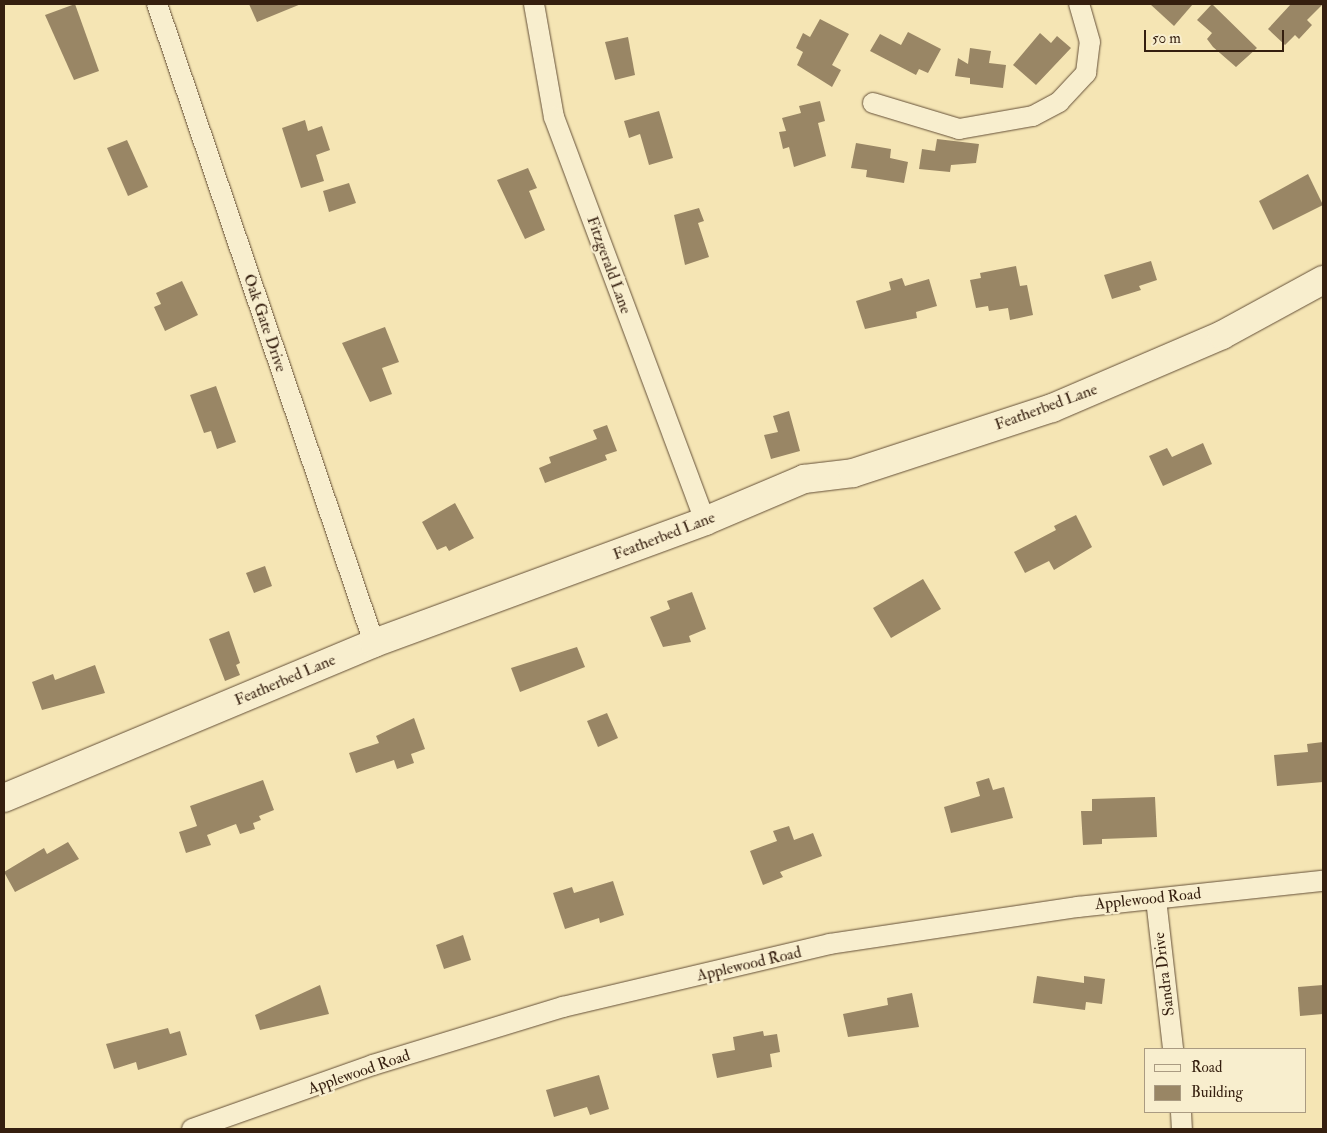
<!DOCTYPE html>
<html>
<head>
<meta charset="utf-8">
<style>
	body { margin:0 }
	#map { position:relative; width:1327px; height:1133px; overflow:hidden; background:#f5e5b4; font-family:"IM FELL Double Pica",serif }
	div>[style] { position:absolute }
	.building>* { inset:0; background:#998665 }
	.roads { filter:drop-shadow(0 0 1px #655038) drop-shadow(0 0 1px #655038) }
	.street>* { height:20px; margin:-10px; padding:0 10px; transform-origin:10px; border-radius:10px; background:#f8eece }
	.secondary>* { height:28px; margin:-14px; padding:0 14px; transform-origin:14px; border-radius:14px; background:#f8eece }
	span { translate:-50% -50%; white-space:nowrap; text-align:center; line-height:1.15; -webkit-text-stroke:4.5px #f8eece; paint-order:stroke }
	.street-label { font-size:16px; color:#351f0f }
	.frame { position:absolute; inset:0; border:5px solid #351f0f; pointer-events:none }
	.legend { position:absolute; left:1144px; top:1048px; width:162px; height:65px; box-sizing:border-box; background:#f8eece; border:1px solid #aa9b82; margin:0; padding:6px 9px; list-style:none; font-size:15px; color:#351f0f }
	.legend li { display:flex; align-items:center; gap:10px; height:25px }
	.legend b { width:25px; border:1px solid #aa9b82 }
	.scale { position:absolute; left:1144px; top:30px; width:140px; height:22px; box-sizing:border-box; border:2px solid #351f0f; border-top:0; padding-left:6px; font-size:15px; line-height:18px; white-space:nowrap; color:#351f0f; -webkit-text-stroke:4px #f8eece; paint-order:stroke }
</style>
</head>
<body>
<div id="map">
	<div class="building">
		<i style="clip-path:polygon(75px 4px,99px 71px,74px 80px,45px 15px)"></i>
		<i style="clip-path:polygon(249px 4px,301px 4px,257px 22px)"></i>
		<i style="clip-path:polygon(1150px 4px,1193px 4px,1174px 26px)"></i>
		<i style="clip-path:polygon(1212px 4px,1257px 48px,1236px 67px,1213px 47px,1207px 39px,1212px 33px,1197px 20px)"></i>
		<i style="clip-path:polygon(1291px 4px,1323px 4px,1307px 20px,1312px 25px,1299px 39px,1295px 35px,1285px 45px,1268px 29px)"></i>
		<i style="clip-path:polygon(820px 19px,849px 34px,832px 65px,841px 70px,832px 87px,797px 65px,803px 52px,796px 48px,803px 33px,810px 37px)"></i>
		<i style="clip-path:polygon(908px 32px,941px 49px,928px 73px,919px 69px,916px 75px,870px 51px,880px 34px,901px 45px)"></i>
		<i style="clip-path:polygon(1040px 33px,1051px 43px,1057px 36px,1071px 48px,1036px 85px,1013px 65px)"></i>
		<i style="clip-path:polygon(628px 37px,635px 75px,615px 80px,605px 42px)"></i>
		<i style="clip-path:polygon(970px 48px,991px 51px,989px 63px,1006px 65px,1003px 88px,970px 84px,970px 78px,955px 76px,958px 58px,968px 64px)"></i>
		<i style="clip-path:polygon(820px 101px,825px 121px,818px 123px,826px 156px,794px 167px,789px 147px,783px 149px,779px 132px,786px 131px,782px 118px,801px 113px,799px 106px)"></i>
		<i style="clip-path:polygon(659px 111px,673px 158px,649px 165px,640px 134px,629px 138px,624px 121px)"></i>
		<i style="clip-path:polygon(305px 120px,308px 131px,322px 126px,330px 150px,316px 155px,324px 181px,301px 188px,282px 128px)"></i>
		<i style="clip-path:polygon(937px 139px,979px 144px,976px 163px,951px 165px,950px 172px,919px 169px,922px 149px,935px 151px)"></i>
		<i style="clip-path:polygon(127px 140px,148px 187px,128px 196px,107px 148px)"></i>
		<i style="clip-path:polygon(856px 143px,891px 149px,890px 158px,908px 162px,904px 183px,866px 177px,867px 170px,851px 168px)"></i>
		<i style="clip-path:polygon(528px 168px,537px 188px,529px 191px,545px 230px,525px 239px,497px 180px)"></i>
		<i style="clip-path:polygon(1308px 174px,1323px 205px,1273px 230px,1259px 201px)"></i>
		<i style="clip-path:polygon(349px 183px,356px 203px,329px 212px,323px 191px)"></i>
		<i style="clip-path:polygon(699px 208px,704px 221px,698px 223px,709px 257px,685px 265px,674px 215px)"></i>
		<i style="clip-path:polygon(1151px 261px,1157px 280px,1139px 286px,1141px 290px,1112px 299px,1104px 275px)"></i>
		<i style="clip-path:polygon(1016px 266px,1020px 286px,1027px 285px,1033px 315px,1010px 320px,1008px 308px,989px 311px,988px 306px,976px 308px,970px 280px,981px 278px,980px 273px)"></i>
		<i style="clip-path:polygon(902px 278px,905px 286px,929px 279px,937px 306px,916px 312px,917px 318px,865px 329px,856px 301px,891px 290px,889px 282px)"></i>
		<i style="clip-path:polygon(182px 281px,198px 315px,165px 331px,154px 307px,161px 304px,156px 293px)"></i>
		<i style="clip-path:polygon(385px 327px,399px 362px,382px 368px,392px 394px,370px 402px,342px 343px)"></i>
		<i style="clip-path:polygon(216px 386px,236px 442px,217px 449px,211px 431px,204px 433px,190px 395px)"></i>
		<i style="clip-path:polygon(789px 411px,800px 451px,771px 459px,764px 435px,778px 432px,773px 416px)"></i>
		<i style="clip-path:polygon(607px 425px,617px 451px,605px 455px,607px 460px,545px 483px,539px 468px,551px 463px,549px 457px,597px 439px,593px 430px)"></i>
		<i style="clip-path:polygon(1203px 443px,1212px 464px,1163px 486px,1149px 456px,1167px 448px,1172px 457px)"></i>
		<i style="clip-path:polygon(455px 503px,474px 538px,449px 551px,446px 546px,437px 550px,422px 522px)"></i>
		<i style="clip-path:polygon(1076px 515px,1092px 547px,1054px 570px,1049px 561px,1025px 573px,1014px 552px,1056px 530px,1054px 526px)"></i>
		<i style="clip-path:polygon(265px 566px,272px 586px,254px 593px,246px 573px)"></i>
		<i style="clip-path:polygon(923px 579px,941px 609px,891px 638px,873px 608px)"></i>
		<i style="clip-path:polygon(692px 592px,706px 629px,689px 636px,691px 642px,663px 647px,650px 617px,670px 609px,667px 601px)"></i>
		<i style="clip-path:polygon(229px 631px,240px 663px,236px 665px,240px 675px,225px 681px,209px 639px)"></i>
		<i style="clip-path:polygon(577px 647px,585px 667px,520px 692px,511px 668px)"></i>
		<i style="clip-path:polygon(95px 665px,105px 693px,42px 710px,32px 682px,53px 674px,55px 680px)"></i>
		<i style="clip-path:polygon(607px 713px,618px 738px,598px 747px,587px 721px)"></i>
		<i style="clip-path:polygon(414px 718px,425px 749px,411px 754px,414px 763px,397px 769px,394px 760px,356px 773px,349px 753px,379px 743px,376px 736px)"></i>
		<i style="clip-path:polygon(1323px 742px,1323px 782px,1277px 786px,1274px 755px,1308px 752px,1307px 744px)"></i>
		<i style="clip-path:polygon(989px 778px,993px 790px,1004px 787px,1013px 818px,951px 833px,944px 807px,980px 796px,976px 782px)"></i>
		<i style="clip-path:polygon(263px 780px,274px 810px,259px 816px,261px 820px,253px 823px,255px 829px,240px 834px,236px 824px,207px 835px,211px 845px,186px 853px,179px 832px,197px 826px,190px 806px)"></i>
		<i style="clip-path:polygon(1155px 797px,1157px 837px,1102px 839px,1102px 844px,1083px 845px,1081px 811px,1092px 811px,1092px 799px)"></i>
		<i style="clip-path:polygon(789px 826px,794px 840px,813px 833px,822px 856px,780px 872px,783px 877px,763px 885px,750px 851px,777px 841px,773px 831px)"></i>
		<i style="clip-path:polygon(68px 842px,79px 859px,15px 892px,4px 872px,44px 848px,47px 854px)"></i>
		<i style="clip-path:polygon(613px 881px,624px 915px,600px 923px,599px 918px,565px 929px,553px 893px,572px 887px,574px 893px)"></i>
		<i style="clip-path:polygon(463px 935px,471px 960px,444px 969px,436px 945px)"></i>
		<i style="clip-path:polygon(1037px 976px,1084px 983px,1084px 976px,1105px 979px,1102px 1004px,1086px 1002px,1085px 1010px,1033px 1003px)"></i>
		<i style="clip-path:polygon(320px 985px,329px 1014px,260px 1030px,255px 1015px)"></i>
		<i style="clip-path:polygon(1323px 985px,1323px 1014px,1300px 1016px,1298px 987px)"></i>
		<i style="clip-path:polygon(912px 993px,919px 1027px,848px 1037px,843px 1014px,888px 1005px,887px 998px)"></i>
		<i style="clip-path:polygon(168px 1028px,170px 1034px,180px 1031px,187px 1055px,138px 1070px,136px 1062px,114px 1069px,106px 1044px)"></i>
		<i style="clip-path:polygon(763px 1031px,764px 1036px,777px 1034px,780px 1052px,770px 1054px,772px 1067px,717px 1078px,712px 1054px,735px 1050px,733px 1037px)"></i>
		<i style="clip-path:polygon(599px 1075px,609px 1109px,590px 1115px,587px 1107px,554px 1117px,546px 1090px)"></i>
	</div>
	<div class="roads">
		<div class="street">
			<i style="left:157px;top:4px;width:675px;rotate:71.24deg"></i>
			<i style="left:534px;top:4px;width:115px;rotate:80deg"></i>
			<i style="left:554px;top:117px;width:431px;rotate:69.5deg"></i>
			<i style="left:873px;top:103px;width:90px;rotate:16.8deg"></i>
			<i style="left:959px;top:129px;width:75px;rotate:-10deg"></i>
			<i style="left:1033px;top:116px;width:30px;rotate:-28deg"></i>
			<i style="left:1059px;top:102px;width:40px;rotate:-47deg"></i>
			<i style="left:1086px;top:73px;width:31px;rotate:-83deg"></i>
			<i style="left:1090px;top:42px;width:40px;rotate:-106deg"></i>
			<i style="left:1156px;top:899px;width:151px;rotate:83.5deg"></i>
			<i style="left:1181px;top:1112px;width:17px;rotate:87deg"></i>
			<i style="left:192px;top:1129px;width:192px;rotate:-19.5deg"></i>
			<i style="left:373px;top:1065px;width:199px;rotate:-17deg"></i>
			<i style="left:563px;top:1007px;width:274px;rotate:-13.3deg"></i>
			<i style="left:830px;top:944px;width:251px;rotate:-8.5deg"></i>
			<i style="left:1078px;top:907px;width:246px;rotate:-6.1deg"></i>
		</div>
		<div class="secondary">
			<i style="left:4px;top:798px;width:401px;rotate:-22.7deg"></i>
			<i style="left:374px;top:643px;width:353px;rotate:-20.2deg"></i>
			<i style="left:705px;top:521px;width:108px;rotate:-23deg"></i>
			<i style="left:804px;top:479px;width:49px;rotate:-7deg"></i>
			<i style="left:853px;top:473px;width:209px;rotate:-18.1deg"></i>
			<i style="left:1052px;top:408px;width:185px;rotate:-23.2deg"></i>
			<i style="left:1222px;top:335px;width:115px;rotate:-28.6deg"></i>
		</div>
	</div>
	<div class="street-label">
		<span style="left:609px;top:265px;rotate:70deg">Fitzgerald Lane</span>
		<span style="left:265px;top:323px;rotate:71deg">Oak Gate Drive</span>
		<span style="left:1046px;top:407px;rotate:-20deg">Featherbed Lane</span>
		<span style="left:664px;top:536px;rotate:-21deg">Featherbed Lane</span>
		<span style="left:285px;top:680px;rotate:-23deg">Featherbed Lane</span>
		<span style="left:1148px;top:899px;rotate:-6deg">Applewood Road</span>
		<span style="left:749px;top:964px;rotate:-13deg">Applewood Road</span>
		<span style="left:1164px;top:974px;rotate:-97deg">Sandra Drive</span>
		<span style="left:359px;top:1072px;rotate:-19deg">Applewood Road</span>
	</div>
	<div class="frame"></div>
	<ul class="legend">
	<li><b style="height:6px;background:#f8eece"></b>Road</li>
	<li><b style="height:14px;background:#998665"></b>Building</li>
	</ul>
	<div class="scale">50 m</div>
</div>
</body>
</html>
